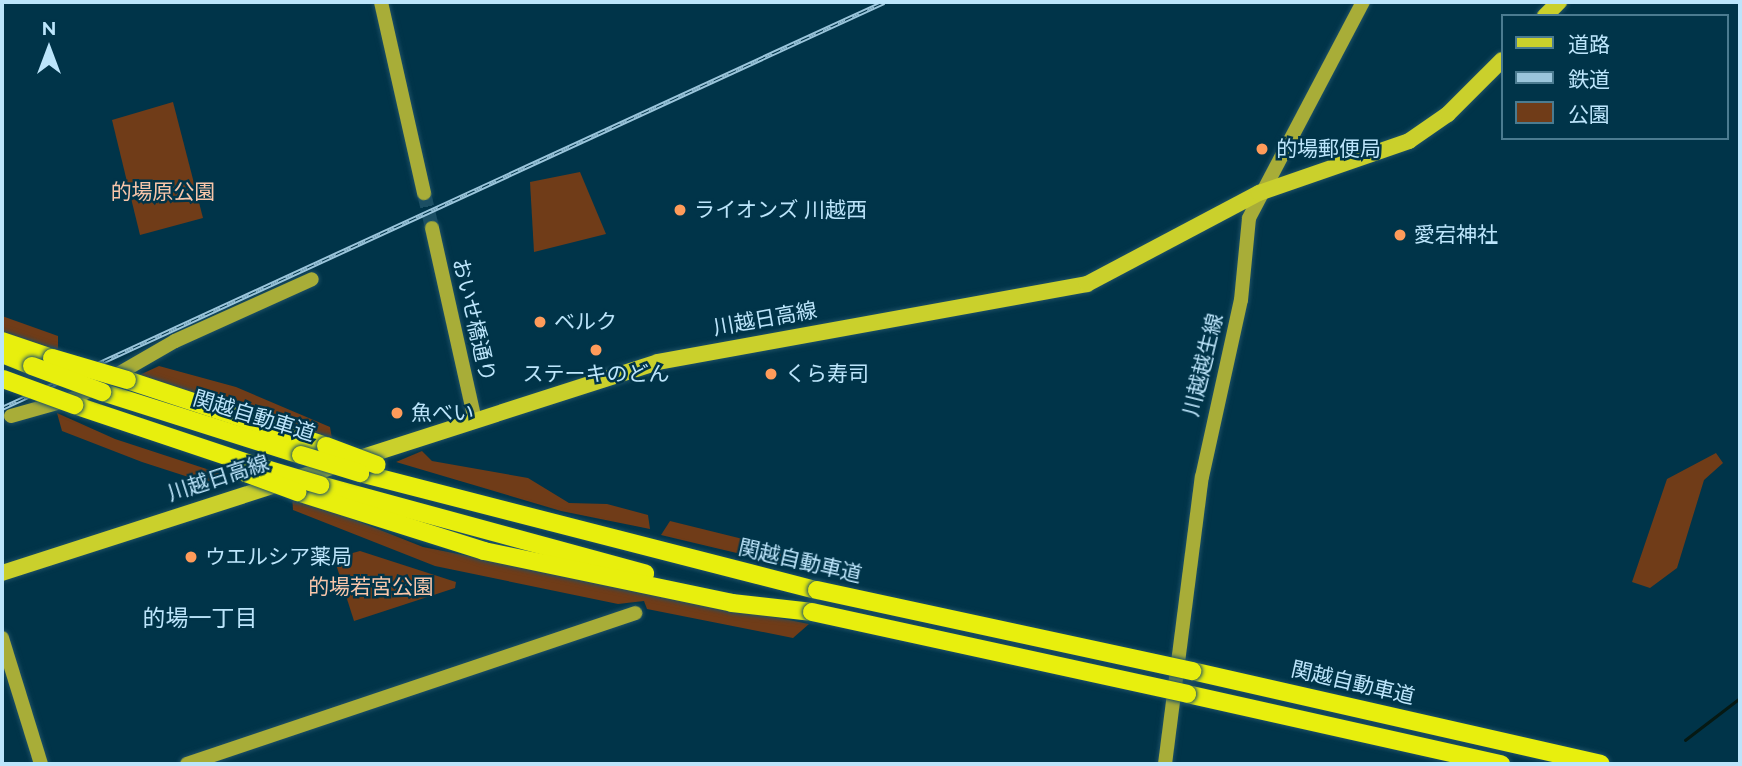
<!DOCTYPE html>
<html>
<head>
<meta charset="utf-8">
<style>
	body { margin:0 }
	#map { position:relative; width:1742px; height:766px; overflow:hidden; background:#003449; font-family:Raleway,"Noto Sans JP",sans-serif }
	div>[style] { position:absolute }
	.green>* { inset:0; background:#703c18 }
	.stream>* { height:2.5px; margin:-1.25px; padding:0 1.25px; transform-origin:1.25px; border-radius:1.25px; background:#061913 }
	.secondary-tunnel>* { height:14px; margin-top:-7px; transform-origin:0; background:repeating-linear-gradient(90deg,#1c4f64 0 14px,transparent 0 21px) }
	.roads { filter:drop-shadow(0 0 2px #1e5065) drop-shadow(0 0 2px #1e5065) }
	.secondary>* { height:14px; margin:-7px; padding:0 7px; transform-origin:7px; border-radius:7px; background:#a8ad38 }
	.primary>* { height:16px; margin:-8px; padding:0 8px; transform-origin:8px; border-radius:8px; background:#cad02c }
	.highway>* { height:18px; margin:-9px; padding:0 9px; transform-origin:9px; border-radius:9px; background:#e8ef0d }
	.rail>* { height:5px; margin-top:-2.5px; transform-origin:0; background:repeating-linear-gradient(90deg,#003449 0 8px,#9ac5db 0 16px); box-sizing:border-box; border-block:2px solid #9ac5db }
	.bridges { filter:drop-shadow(0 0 2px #1e5065) drop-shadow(0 0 2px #1e5065) }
	.highway-bridge>* { height:18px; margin:-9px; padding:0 9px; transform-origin:9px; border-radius:9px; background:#e8ef0d }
	.dots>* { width:19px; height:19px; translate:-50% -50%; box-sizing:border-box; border:4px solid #003449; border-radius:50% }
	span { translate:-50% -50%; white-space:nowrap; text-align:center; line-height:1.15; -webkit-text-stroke:5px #003449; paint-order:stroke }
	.poi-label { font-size:21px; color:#bce5fb }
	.left { translate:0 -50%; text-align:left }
	.park-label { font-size:21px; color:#f8c6aa }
	.street-label { font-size:21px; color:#bce5fb }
	.neighbourhood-label { font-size:23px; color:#bce5fb }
	.frame { position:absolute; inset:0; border:4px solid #bce5fb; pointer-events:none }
	.legend { position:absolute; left:1501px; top:14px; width:228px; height:126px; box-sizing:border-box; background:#003449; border:2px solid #4b7b90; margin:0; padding:9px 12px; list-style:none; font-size:21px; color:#bce5fb }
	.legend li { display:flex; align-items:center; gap:14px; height:35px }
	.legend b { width:35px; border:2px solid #4b7b90 }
	.north { position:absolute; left:14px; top:14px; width:70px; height:70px; -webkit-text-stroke:5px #003449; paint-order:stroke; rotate:0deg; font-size:19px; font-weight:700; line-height:28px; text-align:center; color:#bce5fb }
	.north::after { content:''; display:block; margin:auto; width:24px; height:32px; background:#bce5fb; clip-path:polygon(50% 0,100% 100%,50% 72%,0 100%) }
</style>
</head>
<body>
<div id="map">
	<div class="green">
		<i style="clip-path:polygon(173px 102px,203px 218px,140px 235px,112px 120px)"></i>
		<i style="clip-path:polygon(580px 172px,606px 234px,534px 252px,530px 182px)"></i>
		<i style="clip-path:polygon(2px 316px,58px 336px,58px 353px,2px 333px)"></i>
		<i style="clip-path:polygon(159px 366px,236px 387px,330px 427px,333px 444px,242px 407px,135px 377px)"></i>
		<i style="clip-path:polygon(57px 413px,115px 439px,228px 476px,207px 483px,142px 462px,62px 431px)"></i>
		<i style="clip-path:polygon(422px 451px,432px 461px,528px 478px,569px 503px,607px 504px,648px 515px,650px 529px,561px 511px,396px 462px)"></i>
		<i style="clip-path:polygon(1716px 453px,1723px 463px,1704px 480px,1677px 568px,1650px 588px,1632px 582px,1667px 479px)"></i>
		<i style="clip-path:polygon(292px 495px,423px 547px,809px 624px,793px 638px,647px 609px,644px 601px,618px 604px,435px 566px,293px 510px)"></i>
		<i style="clip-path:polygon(670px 521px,815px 557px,820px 573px,661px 535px)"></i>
		<i style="clip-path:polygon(360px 551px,456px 582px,455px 588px,354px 621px,334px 558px)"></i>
	</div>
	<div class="stream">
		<i style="left:1685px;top:740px;width:69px;rotate:-37.4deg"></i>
	</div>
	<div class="secondary-tunnel">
		<i style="left:424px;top:193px;width:36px;rotate:77deg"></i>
	</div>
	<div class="roads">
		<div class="secondary">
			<i style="left:381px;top:2px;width:196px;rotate:77.3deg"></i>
			<i style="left:432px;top:228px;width:197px;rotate:77.4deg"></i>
			<i style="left:11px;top:416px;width:70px;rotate:-15.8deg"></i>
			<i style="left:78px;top:397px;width:112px;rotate:-30deg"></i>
			<i style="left:175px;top:341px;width:150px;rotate:-24.3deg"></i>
			<i style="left:2px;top:638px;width:132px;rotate:72.8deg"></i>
			<i style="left:187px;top:764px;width:473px;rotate:-18.6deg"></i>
			<i style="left:1165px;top:764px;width:289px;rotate:-82.7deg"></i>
			<i style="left:1202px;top:477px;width:181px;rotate:-77.6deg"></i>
			<i style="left:1241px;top:300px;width:82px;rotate:-84.4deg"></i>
			<i style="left:1249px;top:218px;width:244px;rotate:-62.2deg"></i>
		</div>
		<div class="primary">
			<i style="left:1545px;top:16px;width:20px;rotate:-45deg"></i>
			<i style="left:2px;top:573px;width:689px;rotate:-17.83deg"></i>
			<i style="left:658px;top:362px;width:436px;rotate:-10.3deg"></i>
			<i style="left:1087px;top:284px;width:195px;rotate:-27.9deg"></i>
			<i style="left:1259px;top:193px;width:159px;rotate:-19.1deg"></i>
			<i style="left:1409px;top:141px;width:47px;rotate:-34.7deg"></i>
			<i style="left:1448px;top:114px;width:76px;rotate:-45deg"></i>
		</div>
		<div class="highway">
			<i style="left:2px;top:341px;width:53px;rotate:18.8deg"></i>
			<i style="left:2px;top:354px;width:32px;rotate:22deg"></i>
			<i style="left:127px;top:380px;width:210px;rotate:18.3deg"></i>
			<i style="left:102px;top:392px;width:209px;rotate:17.6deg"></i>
			<i style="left:74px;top:405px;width:195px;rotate:18.5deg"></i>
			<i style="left:360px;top:473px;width:472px;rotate:14.4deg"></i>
			<i style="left:320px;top:485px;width:337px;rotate:15.2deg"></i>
			<i style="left:297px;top:492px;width:196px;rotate:17.5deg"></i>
			<i style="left:484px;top:551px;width:253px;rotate:11.8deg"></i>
			<i style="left:732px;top:603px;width:81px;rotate:6.4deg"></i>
			<i style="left:1192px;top:671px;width:419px;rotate:12.8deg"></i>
			<i style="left:1187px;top:694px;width:322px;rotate:12.6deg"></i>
		</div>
	</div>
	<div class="rail">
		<i style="left:2px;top:408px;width:971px;rotate:-24.72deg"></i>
	</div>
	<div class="bridges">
		<div class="highway-bridge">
			<i style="left:52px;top:358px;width:78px;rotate:16.3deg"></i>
			<i style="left:32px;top:366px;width:75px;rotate:20.4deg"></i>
			<i style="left:3px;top:379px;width:76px;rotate:20.1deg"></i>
			<i style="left:326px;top:446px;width:54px;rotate:20.4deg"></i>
			<i style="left:301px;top:455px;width:62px;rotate:17deg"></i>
			<i style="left:259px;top:467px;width:64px;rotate:16.4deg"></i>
			<i style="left:243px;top:472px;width:58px;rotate:20.3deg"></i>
			<i style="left:817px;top:590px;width:384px;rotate:12.2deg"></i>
			<i style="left:812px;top:612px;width:384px;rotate:12.3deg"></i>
		</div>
	</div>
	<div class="dots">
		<i style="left:1262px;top:149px;background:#ff9b5a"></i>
		<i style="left:680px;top:210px;background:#ff9b5a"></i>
		<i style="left:1400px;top:235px;background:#ff9b5a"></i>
		<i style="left:540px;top:322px;background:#ff9b5a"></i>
		<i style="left:596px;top:350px;background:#ff9b5a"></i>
		<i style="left:771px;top:374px;background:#ff9b5a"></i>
		<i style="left:397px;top:413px;background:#ff9b5a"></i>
		<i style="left:191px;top:557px;background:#ff9b5a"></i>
	</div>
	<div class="poi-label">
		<span class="left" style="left:1276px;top:149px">的場郵便局</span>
		<span class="left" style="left:694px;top:210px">ライオンズ 川越西</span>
		<span class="left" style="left:1414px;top:235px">愛宕神社</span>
		<span class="left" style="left:554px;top:322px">ベルク</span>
		<span style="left:596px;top:374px">ステーキのどん</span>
		<span class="left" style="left:785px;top:374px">くら寿司</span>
		<span class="left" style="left:411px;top:413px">魚べい</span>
		<span class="left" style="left:205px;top:557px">ウエルシア薬局</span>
	</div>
	<div class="park-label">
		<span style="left:163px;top:192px">的場原公園</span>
		<span style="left:371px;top:587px">的場若宮公園</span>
	</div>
	<div class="street-label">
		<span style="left:765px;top:319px;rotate:-10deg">川越日高線</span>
		<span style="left:474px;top:320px;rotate:77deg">おいせ橋通り</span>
		<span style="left:1203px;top:365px;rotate:-76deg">川越越生線</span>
		<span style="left:254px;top:416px;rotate:17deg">関越自動車道</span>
		<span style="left:218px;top:478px;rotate:-18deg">川越日高線</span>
		<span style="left:800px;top:561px;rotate:13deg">関越自動車道</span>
		<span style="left:1353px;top:683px;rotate:13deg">関越自動車道</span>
	</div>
	<div class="neighbourhood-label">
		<span style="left:200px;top:618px">的場一丁目</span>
	</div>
	<div class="frame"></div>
	<ul class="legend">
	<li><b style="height:9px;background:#cad02c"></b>道路</li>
	<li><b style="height:9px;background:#9ac5db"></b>鉄道</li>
	<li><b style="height:19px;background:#703c18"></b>公園</li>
	</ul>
	<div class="north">N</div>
</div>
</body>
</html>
